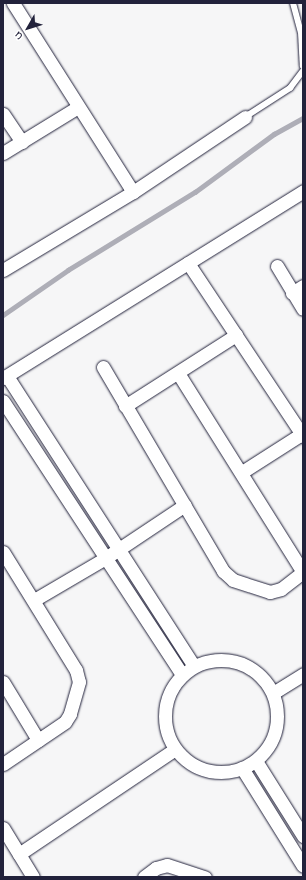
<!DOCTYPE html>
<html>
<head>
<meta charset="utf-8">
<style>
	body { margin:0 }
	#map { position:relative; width:306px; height:880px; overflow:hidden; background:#f6f6f7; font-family:"Indie Flower",sans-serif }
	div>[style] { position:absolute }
	.stream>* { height:4.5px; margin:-2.25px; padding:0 2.25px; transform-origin:2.25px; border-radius:2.25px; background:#aeaeb7 }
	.roads { filter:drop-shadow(0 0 1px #22223b) drop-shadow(0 0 1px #22223b) }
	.service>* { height:6px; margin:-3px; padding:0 3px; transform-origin:3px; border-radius:3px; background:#fff }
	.minor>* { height:13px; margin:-6.5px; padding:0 6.5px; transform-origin:6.5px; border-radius:6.5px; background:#fff }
	.minor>.ring { margin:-6.5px; padding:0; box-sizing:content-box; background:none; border:13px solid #fff; border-radius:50% }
	span { translate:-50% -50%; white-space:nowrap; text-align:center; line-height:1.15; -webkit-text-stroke:3px #fff; paint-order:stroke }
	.frame { position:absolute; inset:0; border:4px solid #22223b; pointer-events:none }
	.north { position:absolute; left:8px; top:8px; width:40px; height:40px; -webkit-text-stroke:3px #fff; paint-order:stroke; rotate:231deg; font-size:11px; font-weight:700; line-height:16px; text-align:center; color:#22223b }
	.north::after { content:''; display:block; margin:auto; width:14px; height:18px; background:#22223b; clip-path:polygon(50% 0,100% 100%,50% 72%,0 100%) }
</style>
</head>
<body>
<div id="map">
	<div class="stream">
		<i style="left:3px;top:315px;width:79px;rotate:-34.7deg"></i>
		<i style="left:68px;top:270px;width:149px;rotate:-31.6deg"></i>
		<i style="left:195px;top:192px;width:98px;rotate:-36.3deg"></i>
		<i style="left:274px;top:134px;width:33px;rotate:-29deg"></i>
	</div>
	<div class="roads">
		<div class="service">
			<i style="left:293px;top:3px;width:30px;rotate:75deg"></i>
			<i style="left:301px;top:32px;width:34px;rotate:87deg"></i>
			<i style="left:245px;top:117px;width:54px;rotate:-32.8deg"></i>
			<i style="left:290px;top:88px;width:21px;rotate:-53deg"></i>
		</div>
		<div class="minor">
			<i style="left:13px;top:3px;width:224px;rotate:57.6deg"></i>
			<i style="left:3px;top:114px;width:34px;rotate:56deg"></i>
			<i style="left:3px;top:153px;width:88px;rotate:-31.5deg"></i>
			<i style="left:188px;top:263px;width:208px;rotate:56.4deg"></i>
			<i style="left:277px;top:266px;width:50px;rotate:58.8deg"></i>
			<i style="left:3px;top:270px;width:152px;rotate:-31deg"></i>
			<i style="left:133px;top:192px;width:135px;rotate:-33.8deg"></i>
			<i style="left:292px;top:293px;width:13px;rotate:-32deg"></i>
			<i style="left:103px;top:367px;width:237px;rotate:59.5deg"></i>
			<i style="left:223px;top:571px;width:13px;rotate:42deg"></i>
			<i style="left:233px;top:580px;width:39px;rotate:18deg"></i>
			<i style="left:270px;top:592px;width:11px;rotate:-15deg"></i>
			<i style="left:281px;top:589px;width:28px;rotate:-38deg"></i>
			<i style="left:178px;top:373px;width:235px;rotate:57.9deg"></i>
			<i style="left:7px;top:376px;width:345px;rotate:57.2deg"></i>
			<i style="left:3px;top:378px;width:354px;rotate:-31.9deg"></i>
			<i style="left:3px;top:401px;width:327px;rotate:56.8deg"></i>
			<i style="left:125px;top:406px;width:132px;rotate:-32.6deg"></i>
			<i style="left:242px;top:472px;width:72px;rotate:-32.6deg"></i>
			<i style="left:3px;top:552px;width:139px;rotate:58.3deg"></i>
			<i style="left:76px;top:670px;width:12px;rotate:76deg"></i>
			<i style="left:79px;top:682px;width:33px;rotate:106deg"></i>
			<i style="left:70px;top:714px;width:9px;rotate:122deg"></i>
			<i style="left:65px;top:722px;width:75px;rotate:145.9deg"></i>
			<i style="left:34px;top:600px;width:81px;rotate:-30.4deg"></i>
			<i style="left:104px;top:559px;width:97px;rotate:-33.7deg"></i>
			<i class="ring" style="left:165px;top:660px;width:99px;height:99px"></i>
			<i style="left:3px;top:682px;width:68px;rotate:58.9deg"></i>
			<i style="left:273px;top:693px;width:36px;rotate:-32deg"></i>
			<i style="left:256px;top:761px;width:89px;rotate:57.9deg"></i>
			<i style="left:242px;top:768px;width:115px;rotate:58.1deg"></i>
			<i style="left:3px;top:828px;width:57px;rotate:58.5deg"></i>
			<i style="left:19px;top:854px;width:188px;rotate:-33.9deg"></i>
			<i style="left:144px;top:877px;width:15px;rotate:-37deg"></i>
			<i style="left:156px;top:868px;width:11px;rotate:-15deg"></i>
			<i style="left:167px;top:865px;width:40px;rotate:18deg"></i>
		</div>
	</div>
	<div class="frame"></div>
	<div class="north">U</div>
</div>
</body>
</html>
